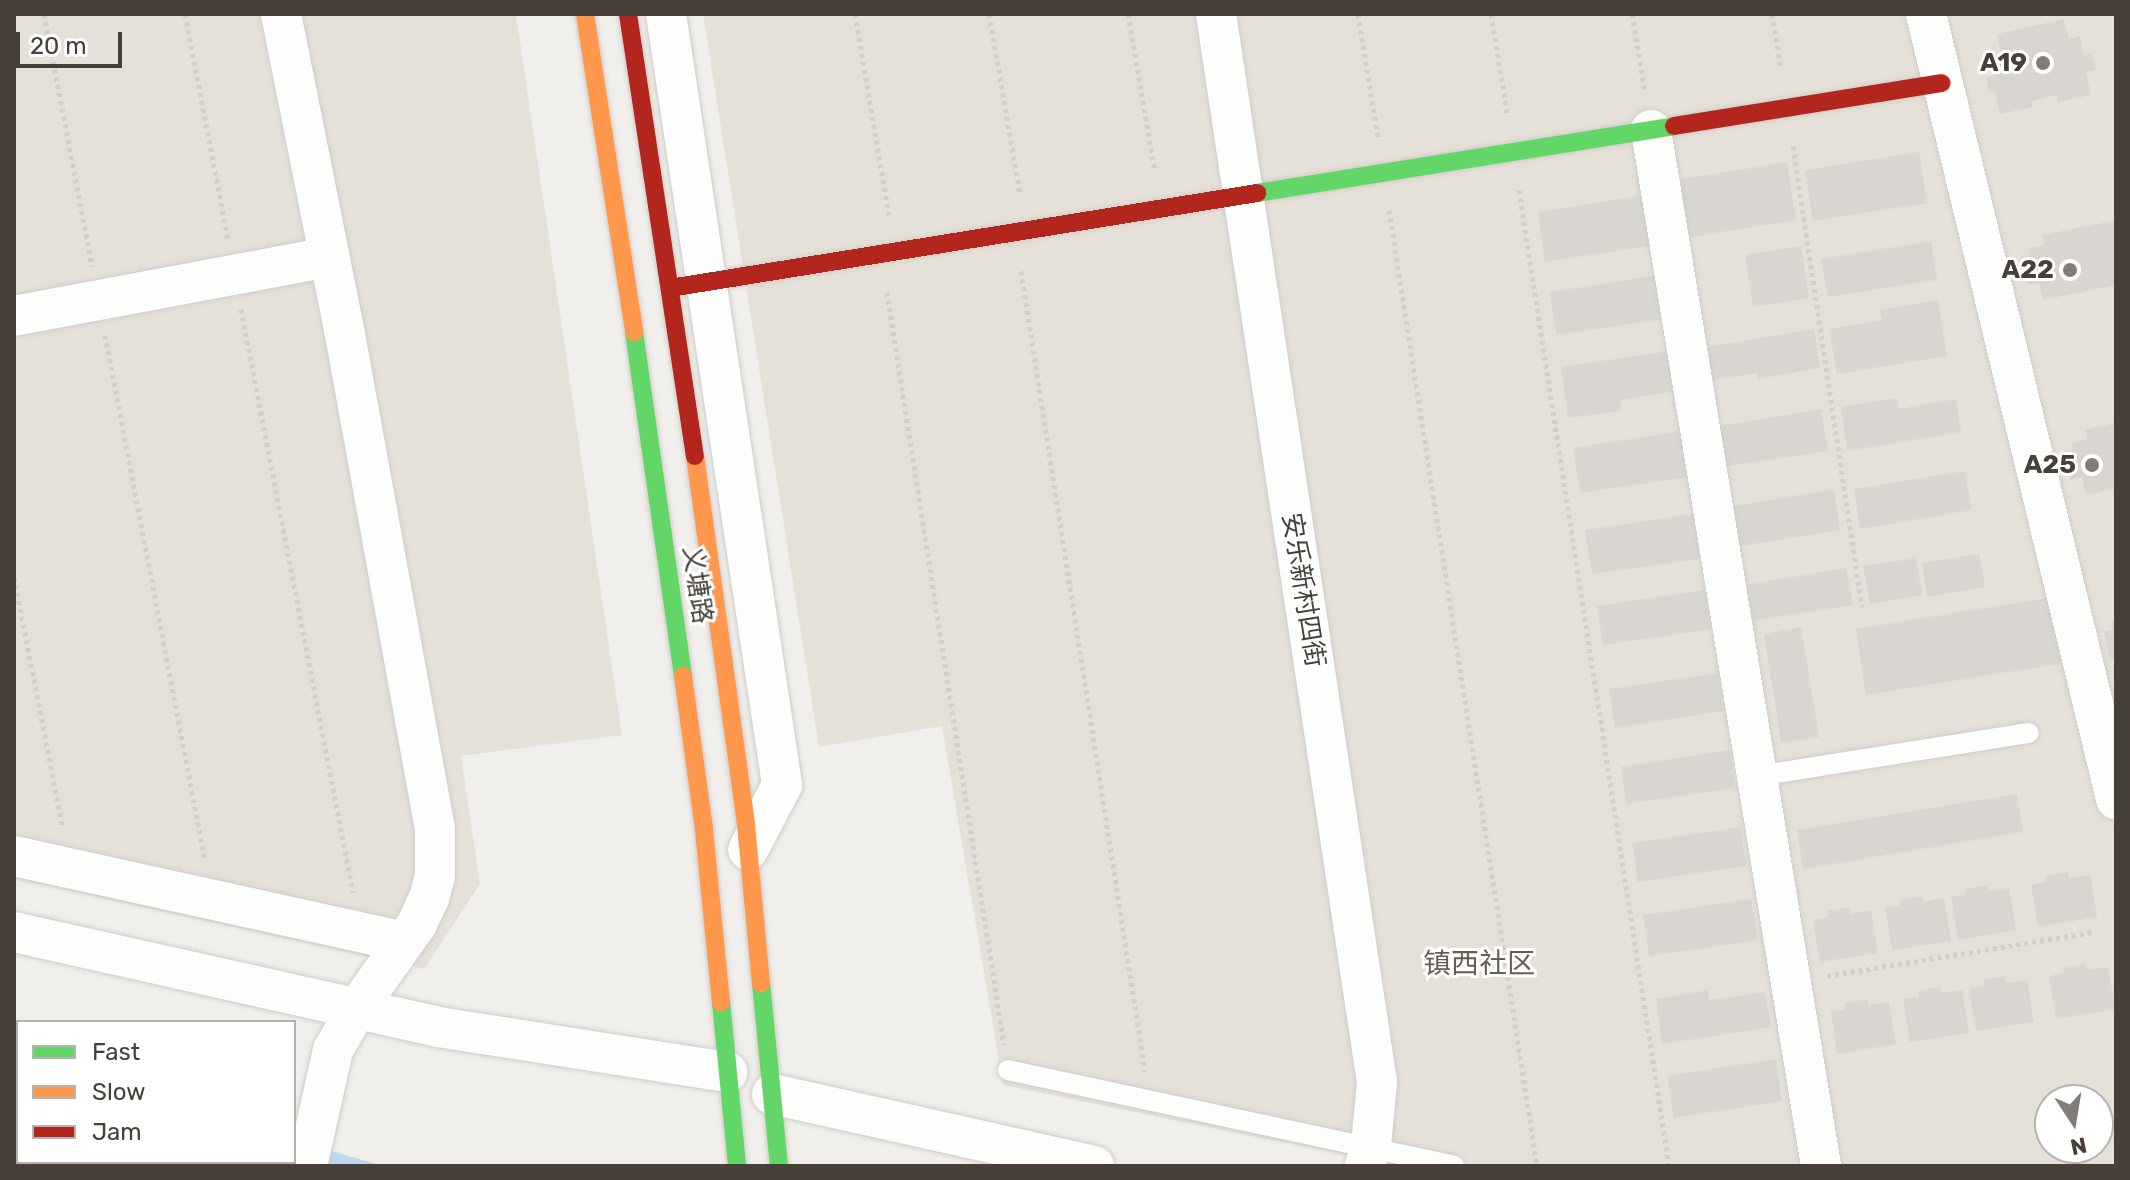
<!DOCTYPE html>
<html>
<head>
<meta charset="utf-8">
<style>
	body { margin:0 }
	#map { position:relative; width:2130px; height:1180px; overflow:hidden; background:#f1efeb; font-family:Rubik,"Noto Sans SC",sans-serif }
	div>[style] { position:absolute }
	.residential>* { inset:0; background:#e5e1d9 }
	.water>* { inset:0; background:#bfdaeb }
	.building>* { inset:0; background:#d9d6d2 }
	.path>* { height:5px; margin-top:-2.5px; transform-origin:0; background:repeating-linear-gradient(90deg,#d1cfca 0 4px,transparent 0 8px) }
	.roads { filter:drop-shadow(0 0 2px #cfcdc9) drop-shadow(0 0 2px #cfcdc9) }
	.lane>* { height:20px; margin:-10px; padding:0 10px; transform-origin:10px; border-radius:10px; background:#fdfdfc }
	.street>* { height:40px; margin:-20px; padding:0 20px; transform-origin:20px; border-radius:20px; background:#fdfdfc }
	.fast>* { height:18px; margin:-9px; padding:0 9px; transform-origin:9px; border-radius:9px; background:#63d668 }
	.slow>* { height:18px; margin:-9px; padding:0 9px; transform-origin:9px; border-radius:9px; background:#ff974d }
	.jam>* { height:18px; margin:-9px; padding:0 9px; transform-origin:9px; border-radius:9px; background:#b3261e }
	.dots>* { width:22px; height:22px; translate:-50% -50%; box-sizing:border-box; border:4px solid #fff; border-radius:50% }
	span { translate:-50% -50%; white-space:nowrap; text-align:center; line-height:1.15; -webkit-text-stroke:6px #fff; paint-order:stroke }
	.poi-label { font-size:26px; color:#464038; font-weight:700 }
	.right { translate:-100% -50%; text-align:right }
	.street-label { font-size:26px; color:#464038 }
	.neighbourhood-label { font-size:28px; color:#685e50 }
	.frame { position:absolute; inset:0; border:16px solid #464038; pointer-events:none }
	.legend { position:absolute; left:16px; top:1020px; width:280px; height:144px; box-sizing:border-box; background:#fff; border:2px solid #b5b3af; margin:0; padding:10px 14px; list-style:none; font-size:24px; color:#464038 }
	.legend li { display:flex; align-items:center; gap:16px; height:40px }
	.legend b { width:40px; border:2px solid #b5b3af }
	.north { position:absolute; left:2034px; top:1084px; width:80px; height:80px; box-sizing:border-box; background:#fff; border:2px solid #b5b3af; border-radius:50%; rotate:168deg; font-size:22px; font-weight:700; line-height:32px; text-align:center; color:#464038 }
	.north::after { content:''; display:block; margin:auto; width:28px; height:36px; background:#827d77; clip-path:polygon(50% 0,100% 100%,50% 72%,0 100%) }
	.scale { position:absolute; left:16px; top:32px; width:106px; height:36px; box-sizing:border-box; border:4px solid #464038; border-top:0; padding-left:10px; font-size:24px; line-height:28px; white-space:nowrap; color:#464038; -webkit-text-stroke:6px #fff; paint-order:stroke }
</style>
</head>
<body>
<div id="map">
	<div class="residential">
		<i style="clip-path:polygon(14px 14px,516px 14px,622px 735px,461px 756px,480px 884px,424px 969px,14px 879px)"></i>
		<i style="clip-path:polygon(evenodd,703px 14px,2116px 14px,2116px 1166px,1399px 1166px,1003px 1085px,942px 726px,819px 747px,703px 14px,2050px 1100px,2098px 1100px,2098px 1148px,2050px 1148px,2050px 1100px)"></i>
	</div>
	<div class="water">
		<i style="clip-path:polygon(14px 1057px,18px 1058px,18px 1162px,294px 1162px,294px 1140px,383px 1166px,14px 1166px)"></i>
	</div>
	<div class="building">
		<i style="clip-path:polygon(2064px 19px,2069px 39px,2080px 36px,2084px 56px,2092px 54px,2096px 70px,2086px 72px,2091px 95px,2058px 102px,2057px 95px,2032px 101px,2033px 107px,2000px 114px,1995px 91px,1989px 92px,1986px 77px,1995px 76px,1990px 56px,2001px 53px,1997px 34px)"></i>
		<i style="clip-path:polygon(1919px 152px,1927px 203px,1813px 221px,1805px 170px)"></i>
		<i style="clip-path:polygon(1787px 162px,1796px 220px,1685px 238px,1676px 180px)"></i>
		<i style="clip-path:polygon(1646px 195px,1654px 245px,1545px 262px,1538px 212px)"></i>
		<i style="clip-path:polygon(2116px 220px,2116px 285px,2043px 300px,2039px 283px,2028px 285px,2022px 257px,2030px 255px,2029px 248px,2044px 245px,2042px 235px)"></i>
		<i style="clip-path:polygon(1931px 241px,1937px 280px,1828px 297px,1821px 259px)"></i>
		<i style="clip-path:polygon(1801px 246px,1809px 298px,1753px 307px,1745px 255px)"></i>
		<i style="clip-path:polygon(1658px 275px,1665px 319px,1556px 335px,1550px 292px)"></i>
		<i style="clip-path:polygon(1938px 300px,1947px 356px,1837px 374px,1829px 329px,1882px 320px,1880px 310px)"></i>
		<i style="clip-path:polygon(1814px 329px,1820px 368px,1758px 379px,1757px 373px,1706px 381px,1701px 348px)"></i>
		<i style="clip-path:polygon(1670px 351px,1676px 391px,1620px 400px,1622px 411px,1568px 418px,1561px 367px)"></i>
		<i style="clip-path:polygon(1897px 398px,1899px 409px,1956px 399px,1961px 432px,1847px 451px,1841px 407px)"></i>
		<i style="clip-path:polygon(1821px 409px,1828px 451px,1716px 468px,1709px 428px)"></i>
		<i style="clip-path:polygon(2116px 423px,2116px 488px,2086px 495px,2082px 477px,2070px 480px,2064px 452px,2073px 450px,2071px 443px,2087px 439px,2085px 430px)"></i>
		<i style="clip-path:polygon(1681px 431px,1688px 477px,1580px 493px,1573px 448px)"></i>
		<i style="clip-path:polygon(1965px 471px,1972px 510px,1860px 529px,1854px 489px)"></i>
		<i style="clip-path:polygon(1834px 489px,1840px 530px,1728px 548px,1722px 508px)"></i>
		<i style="clip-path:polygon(1694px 514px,1700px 559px,1592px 574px,1585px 530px)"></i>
		<i style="clip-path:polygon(1979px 554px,1985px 587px,1927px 597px,1922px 563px)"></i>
		<i style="clip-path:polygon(1916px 558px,1922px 595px,1870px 604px,1863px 566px)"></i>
		<i style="clip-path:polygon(1846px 568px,1853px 605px,1739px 623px,1733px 587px)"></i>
		<i style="clip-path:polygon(1705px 590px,1711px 629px,1603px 645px,1597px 606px)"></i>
		<i style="clip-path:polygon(2059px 596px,2070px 662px,1866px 695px,1856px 629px)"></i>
		<i style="clip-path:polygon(2116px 621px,2116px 659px,2110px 660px,2104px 631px,2112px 630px,2111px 622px)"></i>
		<i style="clip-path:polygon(1801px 627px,1819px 737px,1781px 743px,1764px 634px)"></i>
		<i style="clip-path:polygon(1718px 673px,1723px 711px,1615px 728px,1609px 689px)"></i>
		<i style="clip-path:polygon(1729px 750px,1735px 788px,1626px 804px,1621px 767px)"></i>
		<i style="clip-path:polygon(2017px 794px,2023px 832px,1803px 869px,1797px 830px)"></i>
		<i style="clip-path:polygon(1741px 827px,1746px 866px,1638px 882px,1632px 843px)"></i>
		<i style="clip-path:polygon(2068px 872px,2069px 878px,2090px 875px,2097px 917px,2038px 927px,2031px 885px,2047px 882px,2045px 876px)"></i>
		<i style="clip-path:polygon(1988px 885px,1989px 891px,2009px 888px,2016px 930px,1958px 940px,1951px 897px,1966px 895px,1965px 889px)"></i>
		<i style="clip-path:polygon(1922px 896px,1923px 902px,1944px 898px,1951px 941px,1892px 950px,1885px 908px,1900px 905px,1899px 900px)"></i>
		<i style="clip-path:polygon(1751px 899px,1758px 940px,1649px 956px,1643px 915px)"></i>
		<i style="clip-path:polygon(1850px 907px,1850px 914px,1871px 910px,1878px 953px,1820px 962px,1813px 920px,1828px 917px,1827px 911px)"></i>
		<i style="clip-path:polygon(2086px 964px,2087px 970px,2108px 967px,2115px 1009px,2056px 1019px,2049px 976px,2065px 973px,2063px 968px)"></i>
		<i style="clip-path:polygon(2005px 976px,2007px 983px,2027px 980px,2034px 1022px,1976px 1031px,1969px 989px,1984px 986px,1983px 980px)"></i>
		<i style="clip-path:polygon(1940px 987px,1941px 993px,1962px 990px,1969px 1033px,1910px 1042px,1903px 999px,1919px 997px,1918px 991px)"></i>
		<i style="clip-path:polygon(1708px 990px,1709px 1000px,1765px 992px,1771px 1027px,1662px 1044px,1656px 999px)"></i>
		<i style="clip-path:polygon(1868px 999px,1868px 1005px,1889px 1002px,1896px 1044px,1837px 1054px,1831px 1011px,1846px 1009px,1845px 1003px)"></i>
		<i style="clip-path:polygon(1776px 1059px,1782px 1101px,1674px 1118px,1667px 1076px)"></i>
	</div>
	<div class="path">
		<i style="left:44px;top:14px;width:257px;rotate:79.2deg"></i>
		<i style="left:185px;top:14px;width:230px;rotate:79.2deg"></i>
		<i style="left:855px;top:14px;width:204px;rotate:80.4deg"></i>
		<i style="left:989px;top:14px;width:182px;rotate:80.2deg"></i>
		<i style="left:1128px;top:14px;width:160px;rotate:80.3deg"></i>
		<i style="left:1358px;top:14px;width:125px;rotate:80.8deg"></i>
		<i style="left:1491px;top:14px;width:100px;rotate:80.8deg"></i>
		<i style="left:1632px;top:14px;width:79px;rotate:80.5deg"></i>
		<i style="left:1772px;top:14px;width:56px;rotate:80.7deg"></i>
		<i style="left:1793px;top:146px;width:466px;rotate:81.5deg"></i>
		<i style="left:1519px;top:190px;width:987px;rotate:81.26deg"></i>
		<i style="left:1389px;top:210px;width:967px;rotate:81.2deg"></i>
		<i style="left:1021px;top:271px;width:810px;rotate:81.19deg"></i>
		<i style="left:887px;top:292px;width:762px;rotate:81.17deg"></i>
		<i style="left:241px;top:309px;width:594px;rotate:79.13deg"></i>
		<i style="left:105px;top:335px;width:534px;rotate:79.22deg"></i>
		<i style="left:14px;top:577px;width:256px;rotate:79deg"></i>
		<i style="left:1827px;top:976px;width:271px;rotate:-9.4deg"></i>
	</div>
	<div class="roads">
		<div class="lane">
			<i style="left:1757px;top:776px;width:275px;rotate:-9deg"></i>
			<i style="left:1008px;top:1070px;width:456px;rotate:12.1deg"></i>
		</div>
		<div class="street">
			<i style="left:281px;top:14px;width:321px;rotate:78.7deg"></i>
			<i style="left:344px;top:329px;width:508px;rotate:79.69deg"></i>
			<i style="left:435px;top:829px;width:47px;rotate:90deg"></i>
			<i style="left:435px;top:876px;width:23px;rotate:105deg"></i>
			<i style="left:429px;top:898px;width:29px;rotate:115deg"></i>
			<i style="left:417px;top:924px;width:103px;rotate:125.5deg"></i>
			<i style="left:357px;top:1008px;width:48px;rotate:119.7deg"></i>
			<i style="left:333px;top:1050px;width:119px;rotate:102.6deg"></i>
			<i style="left:666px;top:14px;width:780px;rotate:81.44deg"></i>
			<i style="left:782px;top:785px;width:73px;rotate:117.6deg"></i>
			<i style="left:1216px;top:14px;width:1080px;rotate:81.43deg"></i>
			<i style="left:1377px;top:1082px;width:64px;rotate:95.4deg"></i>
			<i style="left:1371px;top:1146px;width:21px;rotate:107deg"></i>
			<i style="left:1926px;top:14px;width:808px;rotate:76.39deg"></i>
			<i style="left:1651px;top:130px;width:1050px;rotate:80.68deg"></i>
			<i style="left:14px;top:316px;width:320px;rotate:-10.6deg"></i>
			<i style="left:14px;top:856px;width:399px;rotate:12.4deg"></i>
			<i style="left:14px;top:932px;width:435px;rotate:12.6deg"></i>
			<i style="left:439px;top:1027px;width:292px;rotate:8.9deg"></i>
			<i style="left:772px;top:1094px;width:330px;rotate:12.6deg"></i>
		</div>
		<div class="fast">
			<i style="left:1257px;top:193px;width:422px;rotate:-9.1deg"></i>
			<i style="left:634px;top:332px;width:347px;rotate:81.9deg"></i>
			<i style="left:761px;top:983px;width:184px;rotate:84.4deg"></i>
			<i style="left:721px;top:1002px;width:165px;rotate:84.4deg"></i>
		</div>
		<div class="slow">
			<i style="left:585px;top:14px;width:322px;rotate:81.2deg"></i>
			<i style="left:695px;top:456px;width:373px;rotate:82.1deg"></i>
			<i style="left:746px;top:825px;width:159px;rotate:84.6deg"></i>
			<i style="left:683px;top:676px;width:155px;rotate:82.2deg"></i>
			<i style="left:704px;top:830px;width:173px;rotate:84.4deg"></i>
		</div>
		<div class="jam">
			<i style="left:628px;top:14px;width:447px;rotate:81.4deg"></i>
			<i style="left:1674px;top:126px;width:271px;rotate:-9.1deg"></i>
			<i style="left:670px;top:288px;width:595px;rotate:-9.19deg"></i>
		</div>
	</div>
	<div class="dots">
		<i style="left:2043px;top:63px;background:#827d77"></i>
		<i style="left:2070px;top:270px;background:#827d77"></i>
		<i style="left:2092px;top:465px;background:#827d77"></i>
	</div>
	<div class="poi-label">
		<span class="right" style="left:2027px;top:63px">A19</span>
		<span class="right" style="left:2054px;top:270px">A22</span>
		<span class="right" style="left:2076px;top:465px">A25</span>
	</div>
	<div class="street-label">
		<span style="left:697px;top:585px;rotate:82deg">义塘路</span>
		<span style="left:1303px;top:590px;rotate:81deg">安乐新村四街</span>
	</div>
	<div class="neighbourhood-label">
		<span style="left:1479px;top:964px">镇西社区</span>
	</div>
	<div class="frame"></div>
	<ul class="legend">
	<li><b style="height:10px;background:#63d668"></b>Fast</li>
	<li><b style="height:10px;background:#ff974d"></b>Slow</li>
	<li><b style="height:10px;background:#b3261e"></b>Jam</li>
	</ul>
	<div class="north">N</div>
	<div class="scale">20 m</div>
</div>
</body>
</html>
